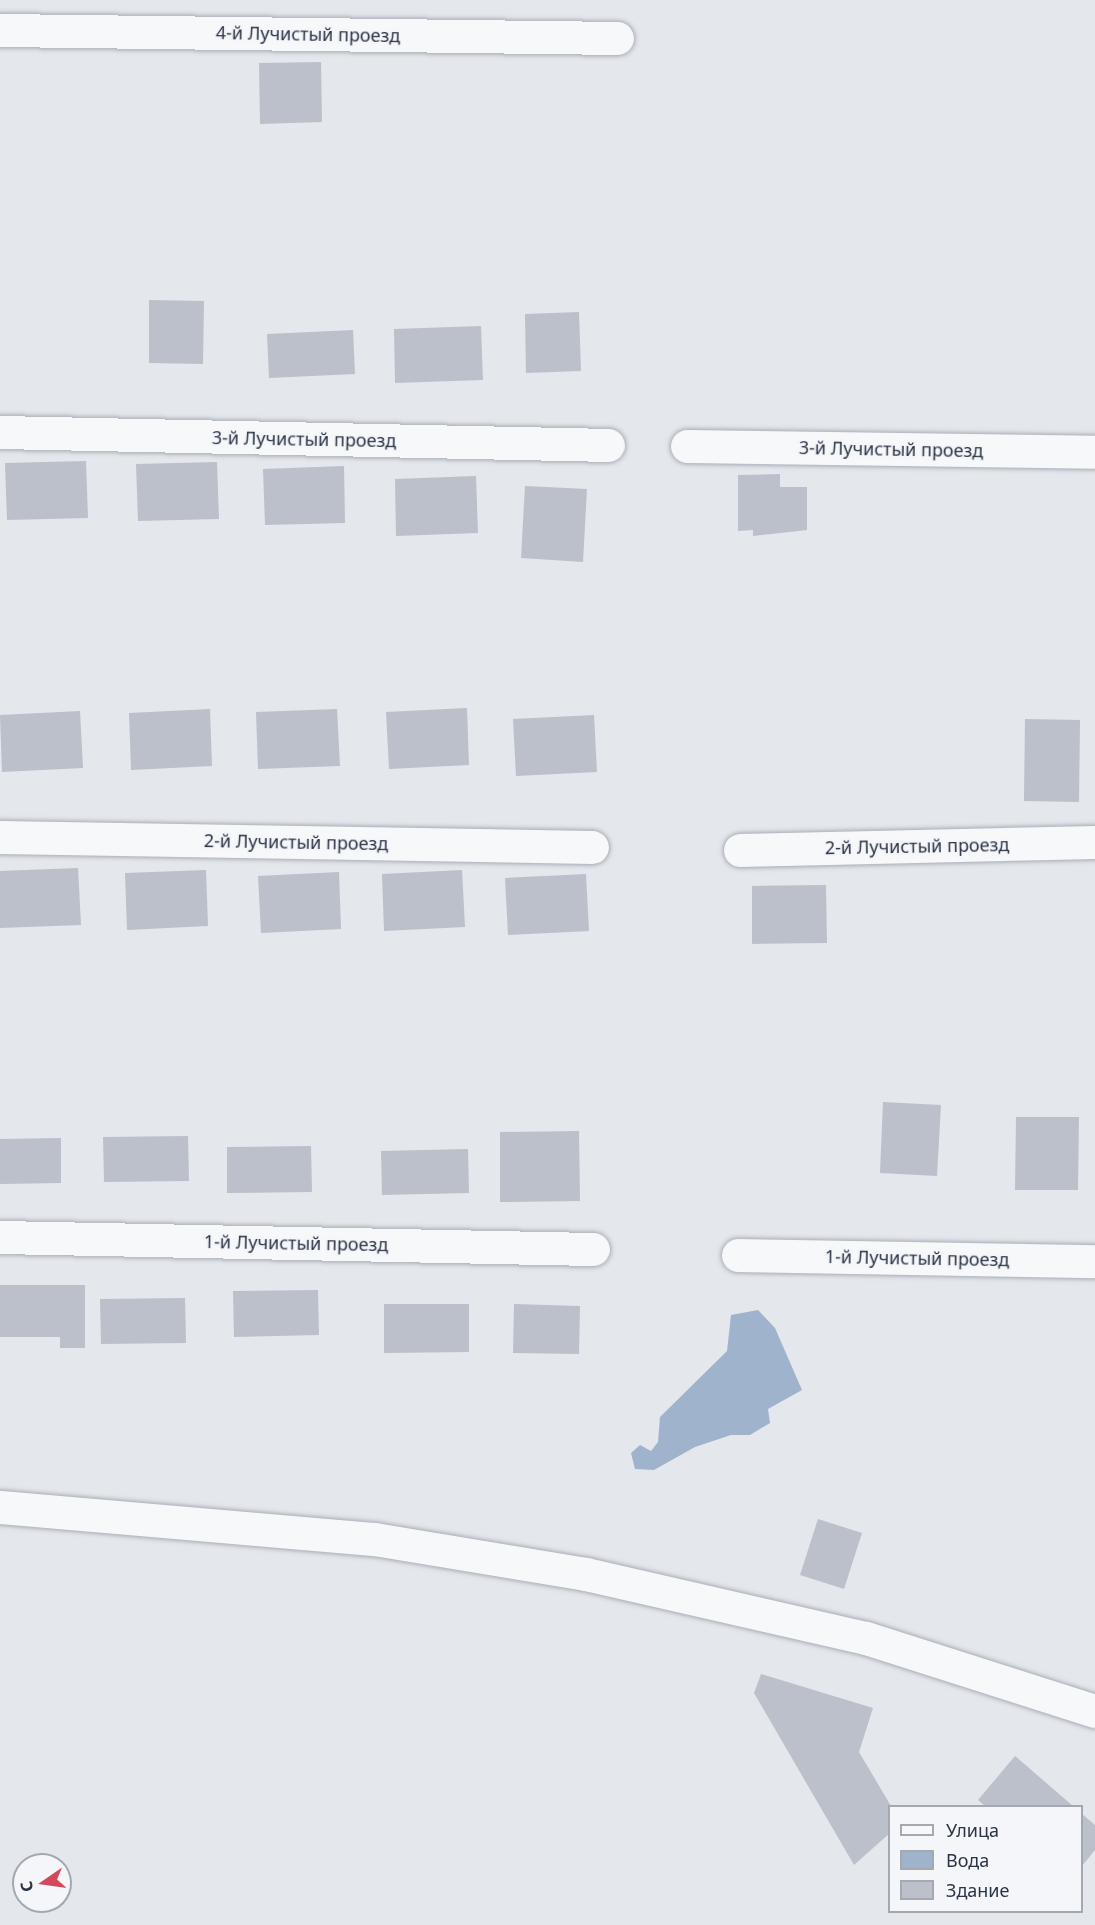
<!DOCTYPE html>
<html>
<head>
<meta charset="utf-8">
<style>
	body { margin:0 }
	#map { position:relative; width:1095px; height:1925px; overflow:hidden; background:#e4e7ec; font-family:"Noto Sans",sans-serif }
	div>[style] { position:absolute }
	.water>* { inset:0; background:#9fb4cc }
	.building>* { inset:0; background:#bbc0ca }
	.roads { filter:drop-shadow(0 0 2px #a9aeb7) drop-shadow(0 0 2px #a9aeb7) }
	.minor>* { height:33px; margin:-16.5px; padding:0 16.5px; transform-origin:16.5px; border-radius:16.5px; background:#f7f8fa }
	span { translate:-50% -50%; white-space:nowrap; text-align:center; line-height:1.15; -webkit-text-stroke:4.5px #f4f6f9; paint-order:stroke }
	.street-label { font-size:18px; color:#2b3445 }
	.legend { position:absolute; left:888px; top:1805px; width:195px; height:108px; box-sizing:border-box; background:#f4f6f9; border:2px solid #a4a8b1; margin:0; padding:8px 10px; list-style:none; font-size:18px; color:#2b3445 }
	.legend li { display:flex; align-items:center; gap:12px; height:30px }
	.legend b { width:30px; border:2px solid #a4a8b1 }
	.north { position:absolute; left:12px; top:1853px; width:60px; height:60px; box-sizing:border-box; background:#f4f6f9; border:2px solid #a4a8b1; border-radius:50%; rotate:257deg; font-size:16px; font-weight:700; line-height:24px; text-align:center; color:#2b3445 }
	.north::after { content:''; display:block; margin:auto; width:21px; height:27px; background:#d1495b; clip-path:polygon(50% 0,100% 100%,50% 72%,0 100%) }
</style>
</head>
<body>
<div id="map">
	<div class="water">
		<i style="clip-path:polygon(758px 1310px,775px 1328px,802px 1390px,768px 1409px,770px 1423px,750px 1435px,731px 1435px,695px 1447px,654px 1470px,635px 1469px,631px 1453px,640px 1445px,651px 1451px,658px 1442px,660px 1417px,727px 1351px,731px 1315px)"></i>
	</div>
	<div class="building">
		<i style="clip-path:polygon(321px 62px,322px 122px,260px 124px,259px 63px)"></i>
		<i style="clip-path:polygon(149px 300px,204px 301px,203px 364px,149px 363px)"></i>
		<i style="clip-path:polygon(579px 312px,581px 371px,526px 373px,525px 314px)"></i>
		<i style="clip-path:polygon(481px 326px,483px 380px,395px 383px,394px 329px)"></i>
		<i style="clip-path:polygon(353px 330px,355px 374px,269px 378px,267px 334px)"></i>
		<i style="clip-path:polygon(86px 461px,88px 518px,7px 520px,5px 463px)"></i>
		<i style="clip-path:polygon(217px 462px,219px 519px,138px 521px,136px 464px)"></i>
		<i style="clip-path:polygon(344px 466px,345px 523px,265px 525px,263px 469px)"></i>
		<i style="clip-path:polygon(780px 474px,780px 487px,807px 487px,807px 530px,753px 536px,753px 530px,738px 531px,738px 475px)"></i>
		<i style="clip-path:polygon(476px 476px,478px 533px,396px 536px,395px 479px)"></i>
		<i style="clip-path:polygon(525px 486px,587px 489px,583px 562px,521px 558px)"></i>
		<i style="clip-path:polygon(467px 708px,469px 765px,389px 769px,386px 712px)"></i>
		<i style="clip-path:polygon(210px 709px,212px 766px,131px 770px,129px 713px)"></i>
		<i style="clip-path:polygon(337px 709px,340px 766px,258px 769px,256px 712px)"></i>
		<i style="clip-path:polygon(80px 711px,83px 768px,2px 772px,0 715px)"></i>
		<i style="clip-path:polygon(594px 715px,597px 772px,516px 776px,513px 719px)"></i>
		<i style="clip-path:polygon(1025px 719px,1080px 720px,1079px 802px,1024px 801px)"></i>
		<i style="clip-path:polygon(78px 868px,81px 925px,0 928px,0 871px)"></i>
		<i style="clip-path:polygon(206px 870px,208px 926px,127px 930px,125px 873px)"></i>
		<i style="clip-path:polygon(462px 870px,465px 927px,384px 931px,382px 874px)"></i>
		<i style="clip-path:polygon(339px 872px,341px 929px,261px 933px,258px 876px)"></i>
		<i style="clip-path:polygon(586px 874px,589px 931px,508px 935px,505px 878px)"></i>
		<i style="clip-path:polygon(826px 885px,827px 943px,752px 944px,752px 886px)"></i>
		<i style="clip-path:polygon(883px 1102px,941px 1105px,937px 1176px,880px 1173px)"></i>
		<i style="clip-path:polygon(1016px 1117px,1079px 1117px,1078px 1190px,1015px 1190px)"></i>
		<i style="clip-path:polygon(579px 1131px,580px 1201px,500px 1202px,500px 1132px)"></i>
		<i style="clip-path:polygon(188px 1136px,189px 1181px,104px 1182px,103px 1137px)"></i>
		<i style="clip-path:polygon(61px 1138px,61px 1183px,0 1184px,0 1139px)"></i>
		<i style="clip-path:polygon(311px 1146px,312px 1192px,227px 1193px,227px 1147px)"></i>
		<i style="clip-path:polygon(468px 1149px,469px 1193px,382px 1195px,381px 1151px)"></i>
		<i style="clip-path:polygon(0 1285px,85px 1285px,85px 1348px,60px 1348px,60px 1337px,0 1337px)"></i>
		<i style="clip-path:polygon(318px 1290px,319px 1335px,234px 1337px,233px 1291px)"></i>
		<i style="clip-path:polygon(185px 1298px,186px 1343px,101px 1344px,100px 1299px)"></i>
		<i style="clip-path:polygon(384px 1304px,469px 1304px,469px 1352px,384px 1353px)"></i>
		<i style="clip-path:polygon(514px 1304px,580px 1306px,579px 1354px,513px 1353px)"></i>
		<i style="clip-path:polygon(818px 1519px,862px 1533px,844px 1589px,800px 1575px)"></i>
		<i style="clip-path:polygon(761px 1674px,873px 1708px,859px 1752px,891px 1806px,890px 1833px,854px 1865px,754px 1693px)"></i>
		<i style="clip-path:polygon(1015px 1756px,1073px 1806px,985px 1806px,978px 1800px)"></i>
		<i style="clip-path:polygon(1082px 1814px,1095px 1825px,1095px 1850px,1082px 1866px)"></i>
	</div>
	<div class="roads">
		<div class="minor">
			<i style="left:0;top:30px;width:617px;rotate:0.74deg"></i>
			<i style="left:0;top:432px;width:608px;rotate:1.22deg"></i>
			<i style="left:687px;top:446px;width:408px;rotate:0.8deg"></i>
			<i style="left:0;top:837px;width:592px;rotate:0.97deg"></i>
			<i style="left:740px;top:850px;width:355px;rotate:-1.3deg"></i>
			<i style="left:0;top:1237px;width:593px;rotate:1.16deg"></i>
			<i style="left:738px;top:1255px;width:357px;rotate:1deg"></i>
			<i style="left:0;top:1507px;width:375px;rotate:4.9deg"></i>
			<i style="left:374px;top:1539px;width:215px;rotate:9.4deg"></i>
			<i style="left:586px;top:1574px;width:287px;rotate:12.9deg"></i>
			<i style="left:866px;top:1638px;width:240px;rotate:17.7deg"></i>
		</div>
	</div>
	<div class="street-label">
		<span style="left:308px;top:34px;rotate:1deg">4-й Лучистый проезд</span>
		<span style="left:304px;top:439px;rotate:1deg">3-й Лучистый проезд</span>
		<span style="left:891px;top:449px;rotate:1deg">3-й Лучистый проезд</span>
		<span style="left:296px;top:842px;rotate:1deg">2-й Лучистый проезд</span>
		<span style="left:917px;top:846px;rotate:-1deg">2-й Лучистый проезд</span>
		<span style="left:296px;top:1243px;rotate:1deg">1-й Лучистый проезд</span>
		<span style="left:917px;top:1258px;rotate:1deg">1-й Лучистый проезд</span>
	</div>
	<ul class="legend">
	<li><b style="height:8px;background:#f7f8fa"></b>Улица</li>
	<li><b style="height:16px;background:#9fb4cc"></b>Вода</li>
	<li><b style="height:16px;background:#bbc0ca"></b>Здание</li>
	</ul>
	<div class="north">С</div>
</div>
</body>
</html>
